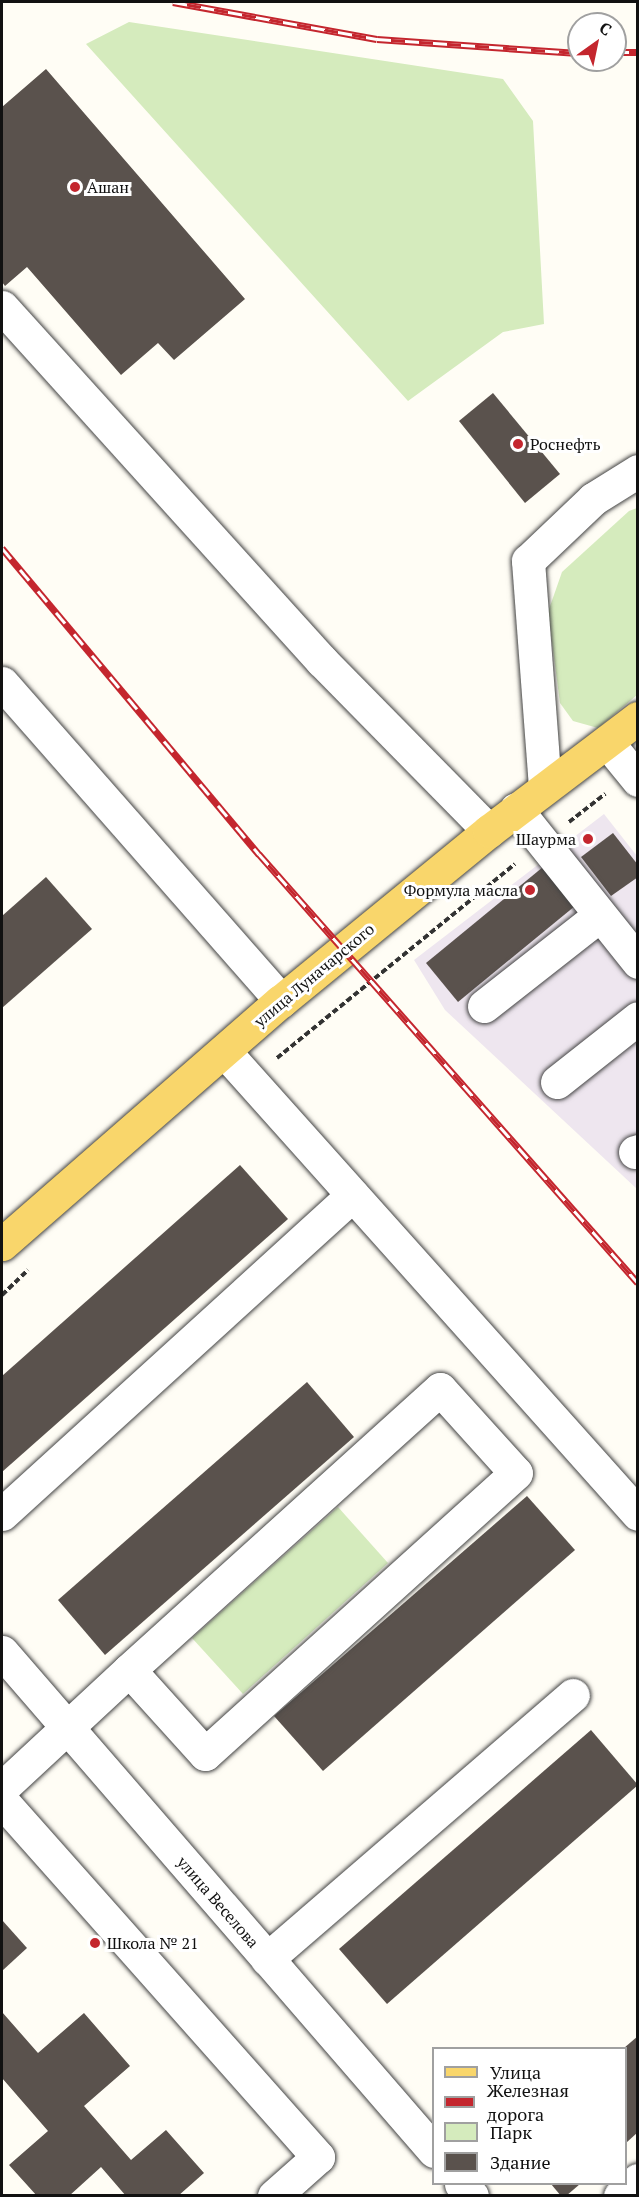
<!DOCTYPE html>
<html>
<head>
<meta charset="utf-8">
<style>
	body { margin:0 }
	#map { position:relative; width:639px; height:2197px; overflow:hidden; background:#fffdf5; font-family:"PT Serif",serif }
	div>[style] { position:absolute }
	.industrial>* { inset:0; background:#eee6ef }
	.green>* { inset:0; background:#d5ebbd }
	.building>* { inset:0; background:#5a524d }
	.path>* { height:4px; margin-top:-2px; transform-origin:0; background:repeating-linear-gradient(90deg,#333 0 6px,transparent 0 9px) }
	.roads { filter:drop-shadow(0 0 2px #444) drop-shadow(0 0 2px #444) }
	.minor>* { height:33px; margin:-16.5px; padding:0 16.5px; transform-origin:16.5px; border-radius:16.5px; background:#fff }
	.major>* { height:33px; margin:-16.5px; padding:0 16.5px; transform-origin:16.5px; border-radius:16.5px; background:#f9d66b }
	.rail>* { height:7px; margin-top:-3.5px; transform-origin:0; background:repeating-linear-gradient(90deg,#fff 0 14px,#c4262e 0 28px); box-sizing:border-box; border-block:2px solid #c4262e }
	.dots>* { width:16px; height:16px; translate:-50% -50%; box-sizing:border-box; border:3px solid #fff; border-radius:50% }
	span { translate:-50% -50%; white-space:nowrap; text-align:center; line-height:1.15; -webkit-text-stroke:6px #fff; paint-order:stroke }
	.poi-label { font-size:16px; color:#111 }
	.left { translate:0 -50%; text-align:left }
	.right { translate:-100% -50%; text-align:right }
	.street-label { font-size:16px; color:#111 }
	.frame { position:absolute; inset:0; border:3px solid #111; pointer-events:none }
	.legend { position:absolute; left:432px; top:2047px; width:195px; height:138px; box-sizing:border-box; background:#fff; border:2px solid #a0a0a0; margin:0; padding:8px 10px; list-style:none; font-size:18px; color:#111 }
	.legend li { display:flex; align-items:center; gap:12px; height:30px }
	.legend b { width:30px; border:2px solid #a0a0a0 }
	.north { position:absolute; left:567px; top:12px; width:60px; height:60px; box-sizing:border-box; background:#fff; border:2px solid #a0a0a0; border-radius:50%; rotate:33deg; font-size:16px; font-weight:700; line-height:24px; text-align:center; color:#111 }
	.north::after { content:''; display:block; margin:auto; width:21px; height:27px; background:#c4262e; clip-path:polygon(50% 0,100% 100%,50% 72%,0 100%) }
</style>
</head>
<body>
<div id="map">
	<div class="industrial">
		<i style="clip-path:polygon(604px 814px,637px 856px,637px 1189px,445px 1010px,414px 960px)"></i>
	</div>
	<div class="green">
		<i style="clip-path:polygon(129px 22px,503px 79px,533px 121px,544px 324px,503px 332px,408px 401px,86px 44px)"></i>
		<i style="clip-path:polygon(637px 508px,637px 695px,598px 728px,573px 721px,560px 703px,548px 612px,562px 572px,629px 511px)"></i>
		<i style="clip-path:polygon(338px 1507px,388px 1563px,243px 1694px,192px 1638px)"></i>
	</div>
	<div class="building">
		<i style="clip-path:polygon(46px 69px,245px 299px,174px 360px,158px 343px,121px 375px,27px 267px,5px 286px,2px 282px,2px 107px)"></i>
		<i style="clip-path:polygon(493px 393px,560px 474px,525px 503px,459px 421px)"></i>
		<i style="clip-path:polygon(613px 833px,638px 865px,638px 877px,611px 896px,581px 857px)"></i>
		<i style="clip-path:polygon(543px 867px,575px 906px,458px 1002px,426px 963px)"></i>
		<i style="clip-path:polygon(46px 877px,92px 929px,2px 1008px,2px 916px)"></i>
		<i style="clip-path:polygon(240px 1165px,288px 1219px,2px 1472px,2px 1376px)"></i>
		<i style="clip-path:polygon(307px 1382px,354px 1437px,105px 1655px,58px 1600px)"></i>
		<i style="clip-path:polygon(527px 1496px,575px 1550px,323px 1771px,274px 1716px)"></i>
		<i style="clip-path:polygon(591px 1730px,638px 1785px,387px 2004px,339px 1949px)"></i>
		<i style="clip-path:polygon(2px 1920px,27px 1948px,2px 1971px)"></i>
		<i style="clip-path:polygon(2px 2012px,38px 2053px,84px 2013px,130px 2066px,84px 2106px,131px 2160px,166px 2130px,204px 2173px,178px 2196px,126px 2196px,101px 2167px,69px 2196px,37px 2196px,9px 2165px,48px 2131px,2px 2078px)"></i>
		<i style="clip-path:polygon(638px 2036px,638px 2132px,626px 2143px,624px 2048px)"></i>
		<i style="clip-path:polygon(551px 2184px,580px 2184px,566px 2196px,561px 2196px)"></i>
	</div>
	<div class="path">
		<i style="left:569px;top:822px;width:46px;rotate:-37.9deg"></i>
		<i style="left:277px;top:1058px;width:307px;rotate:-39.2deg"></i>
		<i style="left:2px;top:1295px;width:36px;rotate:-44deg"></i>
	</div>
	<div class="roads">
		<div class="minor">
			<i style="left:2px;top:307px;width:477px;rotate:47.9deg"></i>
			<i style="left:322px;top:661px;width:238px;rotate:45.5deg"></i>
			<i style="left:2px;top:683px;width:423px;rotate:48.7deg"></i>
			<i style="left:607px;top:742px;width:49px;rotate:50.8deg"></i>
			<i style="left:545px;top:787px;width:227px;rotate:-94.3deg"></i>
			<i style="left:528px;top:561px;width:90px;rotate:-43.6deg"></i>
			<i style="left:593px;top:499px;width:53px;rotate:-31.9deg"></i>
			<i style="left:516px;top:809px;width:196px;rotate:51.4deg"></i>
			<i style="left:484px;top:1006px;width:147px;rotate:-38.1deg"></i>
			<i style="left:224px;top:1051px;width:621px;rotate:48.2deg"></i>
			<i style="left:557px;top:1082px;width:103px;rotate:-38.3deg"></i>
			<i style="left:635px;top:1152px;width:3px;rotate:-18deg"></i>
			<i style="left:2px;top:1514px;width:474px;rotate:-42.3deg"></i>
			<i style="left:2px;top:1652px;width:660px;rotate:49.12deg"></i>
			<i style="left:2px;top:1788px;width:173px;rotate:-42.9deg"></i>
			<i style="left:129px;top:1670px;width:419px;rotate:-42.1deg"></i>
			<i style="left:440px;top:1389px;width:113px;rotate:47.9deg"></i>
			<i style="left:516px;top:1473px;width:419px;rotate:137.9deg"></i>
			<i style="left:205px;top:1754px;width:113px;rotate:-132.1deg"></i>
			<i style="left:2px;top:1801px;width:476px;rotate:48.4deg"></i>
			<i style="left:318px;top:2157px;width:59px;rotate:138.4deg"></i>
			<i style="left:267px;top:1959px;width:404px;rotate:-40.8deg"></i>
			<i style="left:461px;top:2184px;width:16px;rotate:47deg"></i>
			<i style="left:620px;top:2196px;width:24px;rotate:-42deg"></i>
		</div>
		<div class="major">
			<i style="left:2px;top:1244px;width:370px;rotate:-41.1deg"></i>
			<i style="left:281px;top:1001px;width:269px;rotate:-39.3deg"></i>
			<i style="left:489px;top:831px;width:187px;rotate:-37.2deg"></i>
		</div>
	</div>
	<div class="rail">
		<i style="left:173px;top:2px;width:207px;rotate:10.3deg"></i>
		<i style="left:377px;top:39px;width:202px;rotate:4deg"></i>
		<i style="left:615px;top:52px;width:23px"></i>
		<i style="left:2px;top:548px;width:400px;rotate:50deg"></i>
		<i style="left:259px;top:854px;width:572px;rotate:48.54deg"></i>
	</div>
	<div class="dots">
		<i style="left:75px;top:187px;background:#c4262e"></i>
		<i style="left:518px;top:444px;background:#c4262e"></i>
		<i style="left:588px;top:839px;background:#c4262e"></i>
		<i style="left:530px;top:890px;background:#c4262e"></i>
		<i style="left:95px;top:1943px;background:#c4262e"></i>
	</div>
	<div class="poi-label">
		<span class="left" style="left:87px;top:187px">Ашан</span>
		<span class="left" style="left:530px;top:444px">Роснефть</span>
		<span class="right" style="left:576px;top:839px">Шаурма</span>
		<span class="right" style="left:518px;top:890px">Формула масла</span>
		<span class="left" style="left:107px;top:1943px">Школа № 21</span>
	</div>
	<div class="street-label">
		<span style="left:314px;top:975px;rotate:-40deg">улица Луначарского</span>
		<span style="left:218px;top:1902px;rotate:49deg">улица Веселова</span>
	</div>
	<div class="frame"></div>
	<ul class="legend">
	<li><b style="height:8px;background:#f9d66b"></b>Улица</li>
	<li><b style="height:8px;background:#c4262e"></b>Железная дорога</li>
	<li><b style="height:16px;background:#d5ebbd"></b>Парк</li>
	<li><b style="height:16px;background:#5a524d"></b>Здание</li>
	</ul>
	<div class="north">С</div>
</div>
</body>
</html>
